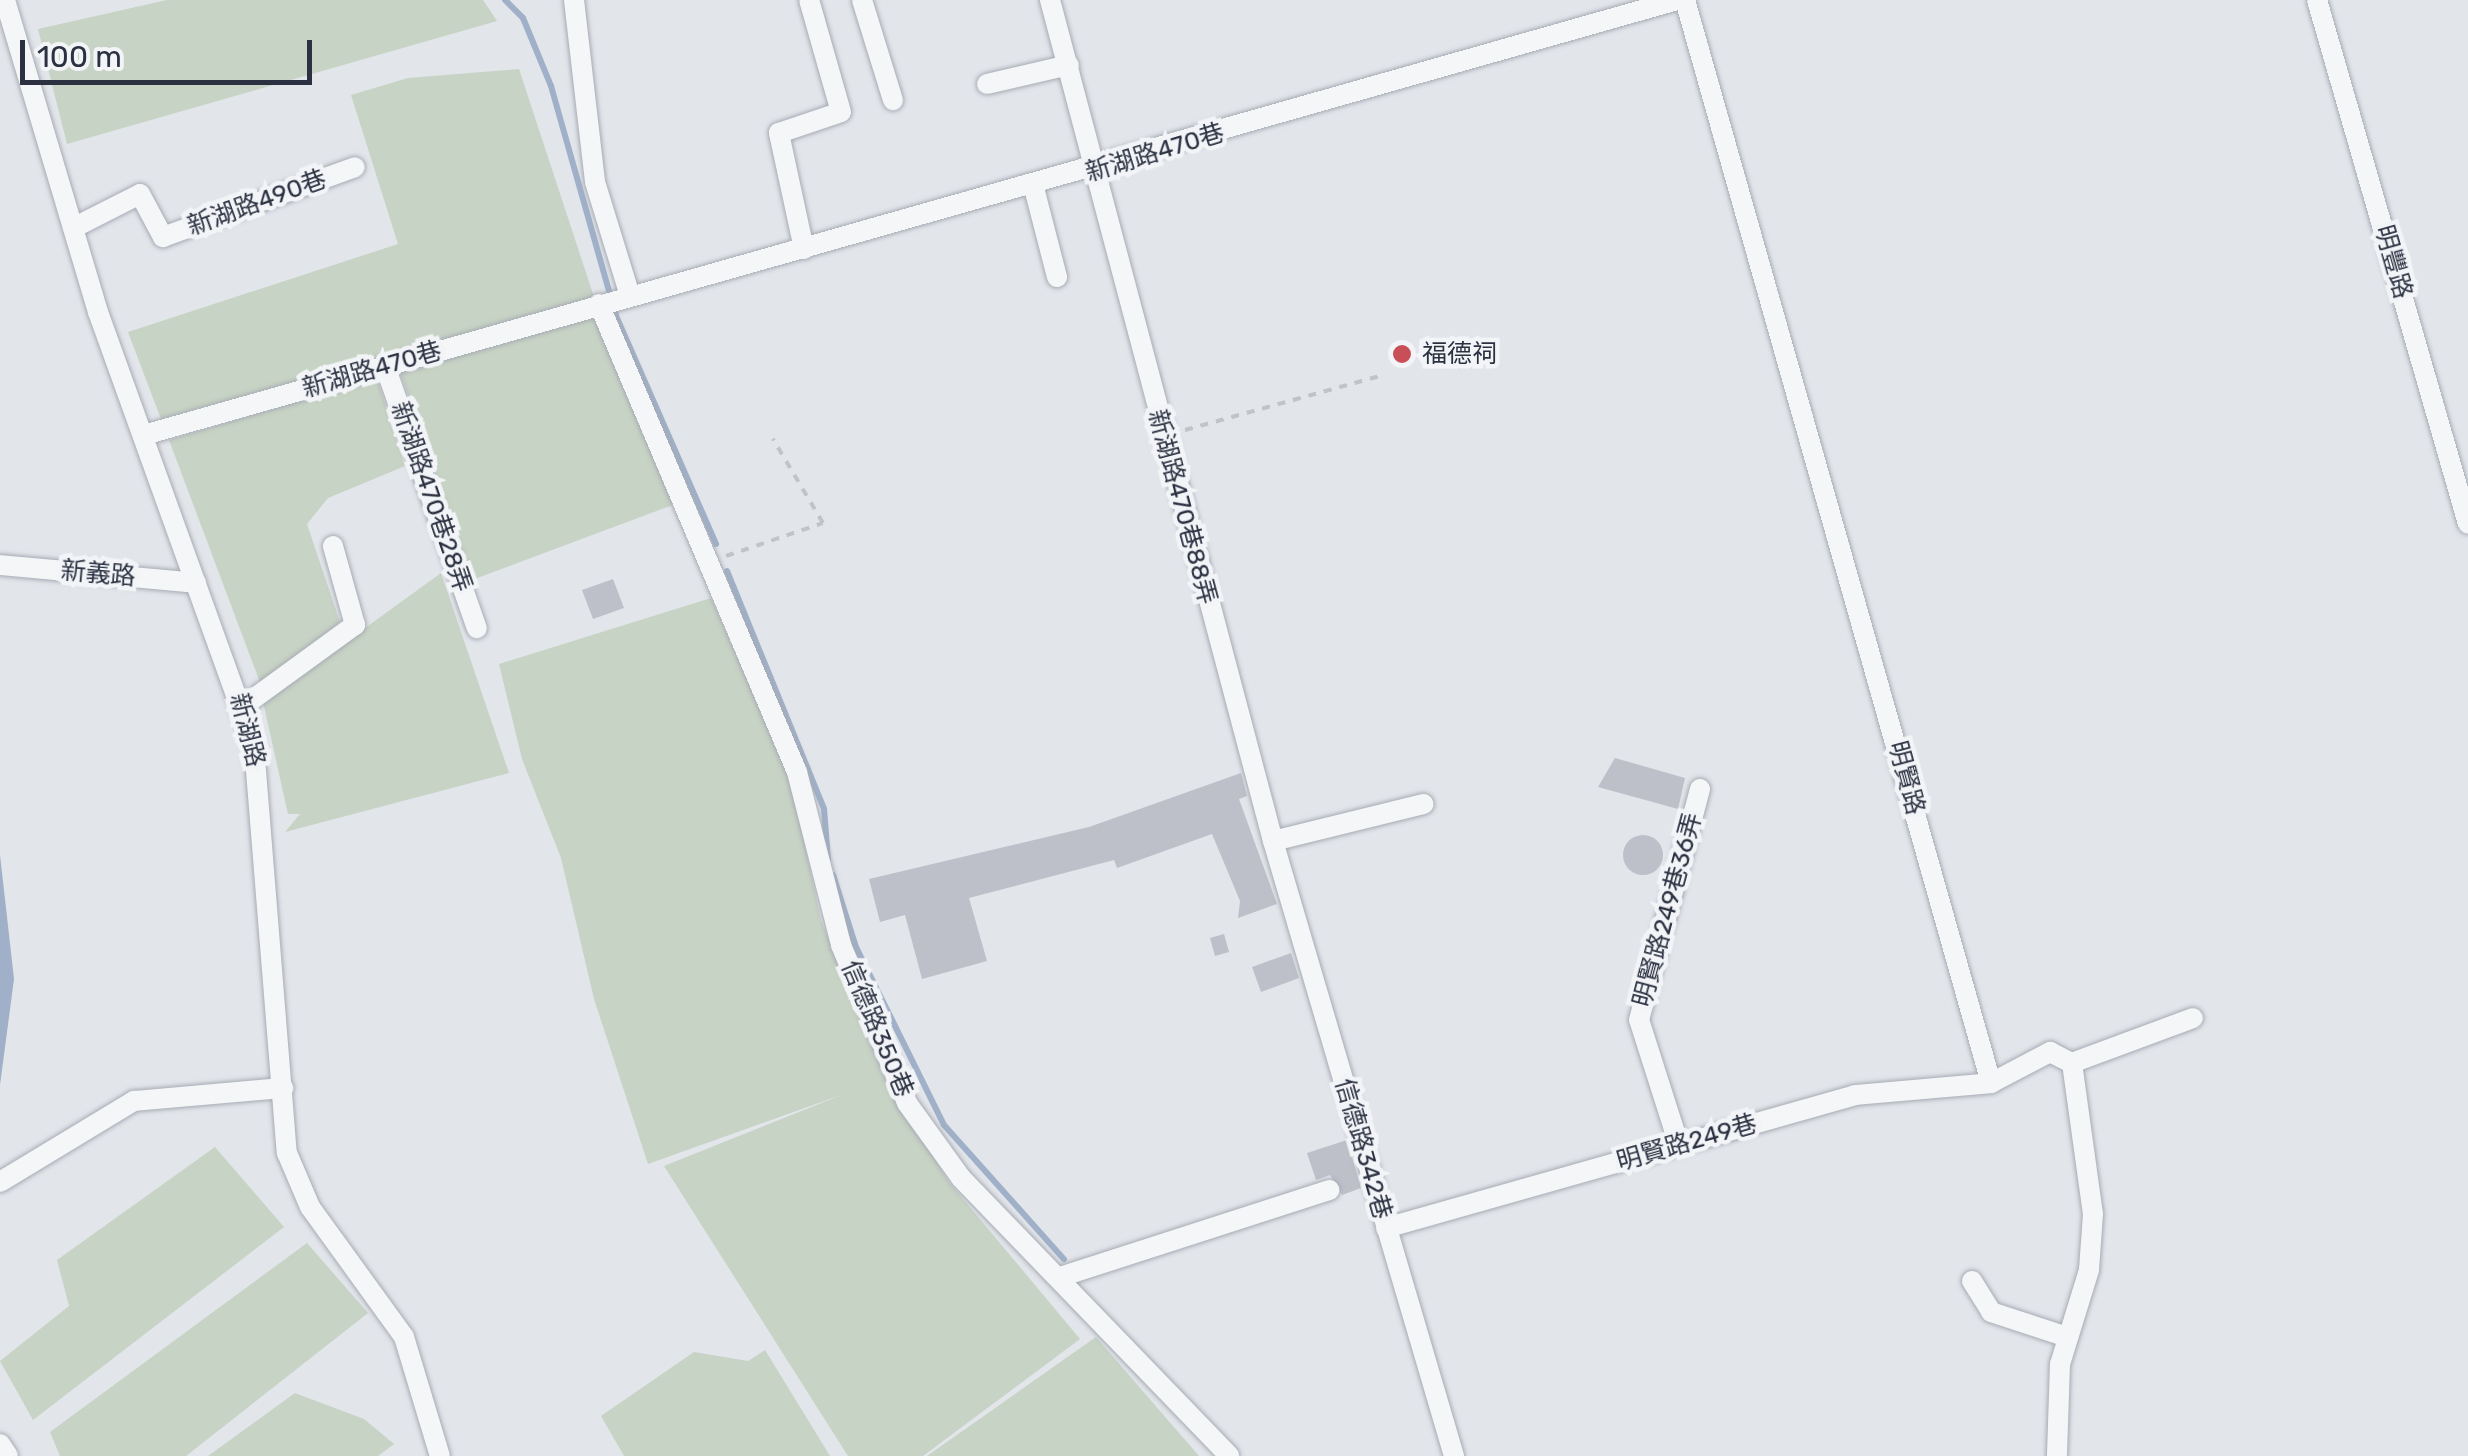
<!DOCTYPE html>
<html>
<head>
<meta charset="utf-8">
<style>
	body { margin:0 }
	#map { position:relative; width:2468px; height:1456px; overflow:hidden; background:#e2e5ea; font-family:Rubik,"Noto Sans TC",sans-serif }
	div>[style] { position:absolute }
	.green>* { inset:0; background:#c7d3c4 }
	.water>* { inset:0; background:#9fb0c8 }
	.stream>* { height:6px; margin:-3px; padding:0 3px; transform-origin:3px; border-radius:3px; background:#9fb0c8 }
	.building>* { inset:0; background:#bdc0c9 }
	.round { border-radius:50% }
	.path>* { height:4px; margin-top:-2px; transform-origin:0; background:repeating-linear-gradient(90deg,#c0c3c8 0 8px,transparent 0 16px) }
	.roads { filter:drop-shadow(0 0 2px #a7abb4) drop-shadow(0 0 2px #a7abb4) }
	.minor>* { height:20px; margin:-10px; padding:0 10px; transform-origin:10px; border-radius:10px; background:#f5f6f8 }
	.dots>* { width:28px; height:28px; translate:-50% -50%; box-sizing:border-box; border:5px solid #f2f4f7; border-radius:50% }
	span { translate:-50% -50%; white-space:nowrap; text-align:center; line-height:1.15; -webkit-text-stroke:9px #f2f4f7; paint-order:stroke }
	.street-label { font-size:25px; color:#2b3141 }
	.poi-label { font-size:25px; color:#2b3141 }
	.left { translate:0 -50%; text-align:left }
	.scale { position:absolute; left:20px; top:40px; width:292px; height:45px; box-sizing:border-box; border:5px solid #2b3141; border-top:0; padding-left:12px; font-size:30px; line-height:35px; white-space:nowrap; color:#2b3141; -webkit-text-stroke:8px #f2f4f7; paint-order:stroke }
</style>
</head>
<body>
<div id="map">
	<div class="green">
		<i style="clip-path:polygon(167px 0,483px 0,497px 21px,67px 144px,38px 29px)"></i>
		<i style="clip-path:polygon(519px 69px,594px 297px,161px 419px,128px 332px,398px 244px,351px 95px,408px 78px)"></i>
		<i style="clip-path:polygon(600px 312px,678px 503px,472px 580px,399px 369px)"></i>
		<i style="clip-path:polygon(377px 378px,405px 466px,328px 498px,307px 524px,340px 622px,261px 685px,169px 440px)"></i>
		<i style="clip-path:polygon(441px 573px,509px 773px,285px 832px,300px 814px,288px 814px,263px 702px)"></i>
		<i style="clip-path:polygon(711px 598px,790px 776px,821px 920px,885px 1079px,949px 1182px,1080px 1339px,923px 1456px,848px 1456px,664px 1166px,844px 1094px,648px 1164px,594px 999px,561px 858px,522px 759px,499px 664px)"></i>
		<i style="clip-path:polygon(215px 1147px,284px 1227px,33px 1420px,0 1361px,69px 1306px,57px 1260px)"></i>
		<i style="clip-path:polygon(307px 1243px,368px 1313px,186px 1456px,60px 1456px,50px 1432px)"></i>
		<i style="clip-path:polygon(1096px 1337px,1199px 1456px,927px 1456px)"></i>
		<i style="clip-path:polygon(765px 1350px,830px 1456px,624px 1456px,601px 1416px,694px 1352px,748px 1361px)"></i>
		<i style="clip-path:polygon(295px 1393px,364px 1419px,394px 1444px,378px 1456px,208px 1456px)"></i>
	</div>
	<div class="water">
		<i style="clip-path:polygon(0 855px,14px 979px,0 1085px)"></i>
	</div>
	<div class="stream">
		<i style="left:505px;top:0;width:25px;rotate:45deg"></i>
		<i style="left:523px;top:18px;width:74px;rotate:67.6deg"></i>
		<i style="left:551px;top:86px;width:239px;rotate:74.2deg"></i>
		<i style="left:616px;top:316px;width:249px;rotate:66.3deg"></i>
		<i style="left:727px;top:571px;width:257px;rotate:67.8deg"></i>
		<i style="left:824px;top:809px;width:50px;rotate:85.4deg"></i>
		<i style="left:833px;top:875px;width:76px;rotate:72.3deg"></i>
		<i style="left:856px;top:947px;width:199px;rotate:63.7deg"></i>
		<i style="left:944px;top:1125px;width:180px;rotate:48.2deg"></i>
	</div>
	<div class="building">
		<i style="clip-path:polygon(613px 579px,624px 608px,593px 619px,582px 590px)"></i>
		<i style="clip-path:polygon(1615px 758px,1685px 778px,1678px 809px,1598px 787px)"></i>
		<i style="clip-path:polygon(1241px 773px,1247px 796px,1239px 799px,1277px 904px,1238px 918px,1240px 901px,1212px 834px,1117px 868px,1114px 860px,969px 898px,987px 961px,922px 979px,905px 915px,880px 922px,869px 879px,1089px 827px)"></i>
		<i class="round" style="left:1623px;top:835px;width:40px;height:40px"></i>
		<i style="clip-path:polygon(1224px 934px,1229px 952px,1215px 956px,1210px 938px)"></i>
		<i style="clip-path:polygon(1291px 953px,1299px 978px,1261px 992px,1252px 967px)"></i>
		<i style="clip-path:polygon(1347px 1140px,1361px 1188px,1342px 1195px,1330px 1175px,1316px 1180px,1307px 1153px)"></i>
	</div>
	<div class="path">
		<i style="left:1185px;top:430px;width:205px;rotate:-15.5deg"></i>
		<i style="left:726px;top:556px;width:102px;rotate:-18.8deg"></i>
		<i style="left:823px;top:523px;width:98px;rotate:-120.8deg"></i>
	</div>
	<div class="roads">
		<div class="minor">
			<i style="left:5px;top:0;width:326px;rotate:73.4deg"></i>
			<i style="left:98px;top:312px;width:461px;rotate:70.2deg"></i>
			<i style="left:254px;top:746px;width:408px;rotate:85.4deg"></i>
			<i style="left:287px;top:1153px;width:59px;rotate:66.9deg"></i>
			<i style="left:310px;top:1207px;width:160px;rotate:54.1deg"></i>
			<i style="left:404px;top:1337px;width:124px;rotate:73.2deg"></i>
			<i style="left:574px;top:0;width:183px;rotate:83.4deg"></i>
			<i style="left:595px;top:182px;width:119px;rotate:72.9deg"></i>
			<i style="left:862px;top:0;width:105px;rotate:72.8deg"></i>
			<i style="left:1050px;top:0;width:870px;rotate:75.15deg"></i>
			<i style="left:1273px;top:841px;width:641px;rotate:73.6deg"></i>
			<i style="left:1685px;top:0;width:1125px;rotate:74.22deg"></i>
			<i style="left:1991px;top:1083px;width:67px;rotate:-27.7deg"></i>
			<i style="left:2050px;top:1052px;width:25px;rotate:27deg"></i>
			<i style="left:2072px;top:1063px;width:152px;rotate:82.1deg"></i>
			<i style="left:2093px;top:1214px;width:56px;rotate:94.1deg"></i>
			<i style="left:2089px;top:1270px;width:98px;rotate:107.1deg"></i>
			<i style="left:2060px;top:1364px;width:92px;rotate:91.9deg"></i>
			<i style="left:2317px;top:0;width:545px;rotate:73.92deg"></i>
			<i style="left:987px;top:84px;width:84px;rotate:-13deg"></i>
			<i style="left:1034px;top:188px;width:92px;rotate:75.5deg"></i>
			<i style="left:73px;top:228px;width:75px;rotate:-26.9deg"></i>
			<i style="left:140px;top:194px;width:49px;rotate:61.9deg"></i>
			<i style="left:163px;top:237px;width:204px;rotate:-20deg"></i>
			<i style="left:804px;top:249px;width:119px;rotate:-102.2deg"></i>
			<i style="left:779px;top:133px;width:65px;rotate:-18.7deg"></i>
			<i style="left:841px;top:112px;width:116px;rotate:-105.9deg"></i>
			<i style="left:599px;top:304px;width:508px;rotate:67.07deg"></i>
			<i style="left:797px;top:772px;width:179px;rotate:75.7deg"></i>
			<i style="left:841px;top:945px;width:171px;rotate:67.3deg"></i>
			<i style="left:907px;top:1103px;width:92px;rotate:54.2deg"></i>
			<i style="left:961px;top:1178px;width:386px;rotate:46deg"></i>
			<i style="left:385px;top:366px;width:278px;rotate:70.7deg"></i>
			<i style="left:144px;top:435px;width:1594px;rotate:-15.84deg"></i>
			<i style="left:0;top:565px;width:197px;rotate:5.2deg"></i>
			<i style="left:242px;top:707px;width:140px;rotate:-36deg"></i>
			<i style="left:355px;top:625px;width:82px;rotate:-105.6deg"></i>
			<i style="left:1273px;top:841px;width:155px;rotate:-13.8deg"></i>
			<i style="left:2072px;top:1063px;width:129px;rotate:-20.4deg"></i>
			<i style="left:1679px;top:1145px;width:131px;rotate:-107.7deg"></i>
			<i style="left:1639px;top:1020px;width:239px;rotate:-75.2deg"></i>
			<i style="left:0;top:1182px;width:157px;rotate:-31.2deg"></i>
			<i style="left:134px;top:1101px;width:150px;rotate:-5deg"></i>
			<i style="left:1386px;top:1228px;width:487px;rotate:-15.8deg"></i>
			<i style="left:1855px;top:1095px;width:137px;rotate:-5deg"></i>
			<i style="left:1063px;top:1276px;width:280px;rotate:-17.9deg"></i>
			<i style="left:1972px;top:1281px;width:36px;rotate:58deg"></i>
			<i style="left:1991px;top:1312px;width:77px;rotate:18.2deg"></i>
			<i style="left:0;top:1444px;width:14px;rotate:56deg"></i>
		</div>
	</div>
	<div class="dots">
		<i style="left:1402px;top:354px;background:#c84e58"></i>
	</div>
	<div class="street-label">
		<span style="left:1155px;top:153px;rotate:-17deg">新湖路470巷</span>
		<span style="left:257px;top:203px;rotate:-20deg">新湖路490巷</span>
		<span style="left:2393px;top:262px;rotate:74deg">明豐路</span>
		<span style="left:372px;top:370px;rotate:-16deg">新湖路470巷</span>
		<span style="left:431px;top:497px;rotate:71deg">新湖路470巷28弄</span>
		<span style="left:1182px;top:507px;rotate:75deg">新湖路470巷88弄</span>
		<span style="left:98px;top:574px;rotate:5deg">新義路</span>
		<span style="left:247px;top:730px;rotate:76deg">新湖路</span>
		<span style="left:1906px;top:778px;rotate:75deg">明賢路</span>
		<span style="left:1668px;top:910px;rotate:-75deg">明賢路249巷36弄</span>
		<span style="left:877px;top:1029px;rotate:67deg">信德路350巷</span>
		<span style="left:1687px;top:1143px;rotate:-16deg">明賢路249巷</span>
		<span style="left:1363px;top:1149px;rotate:74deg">信德路342巷</span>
	</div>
	<div class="poi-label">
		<span class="left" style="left:1422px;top:354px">福德祠</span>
	</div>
	<div class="scale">100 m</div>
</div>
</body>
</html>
